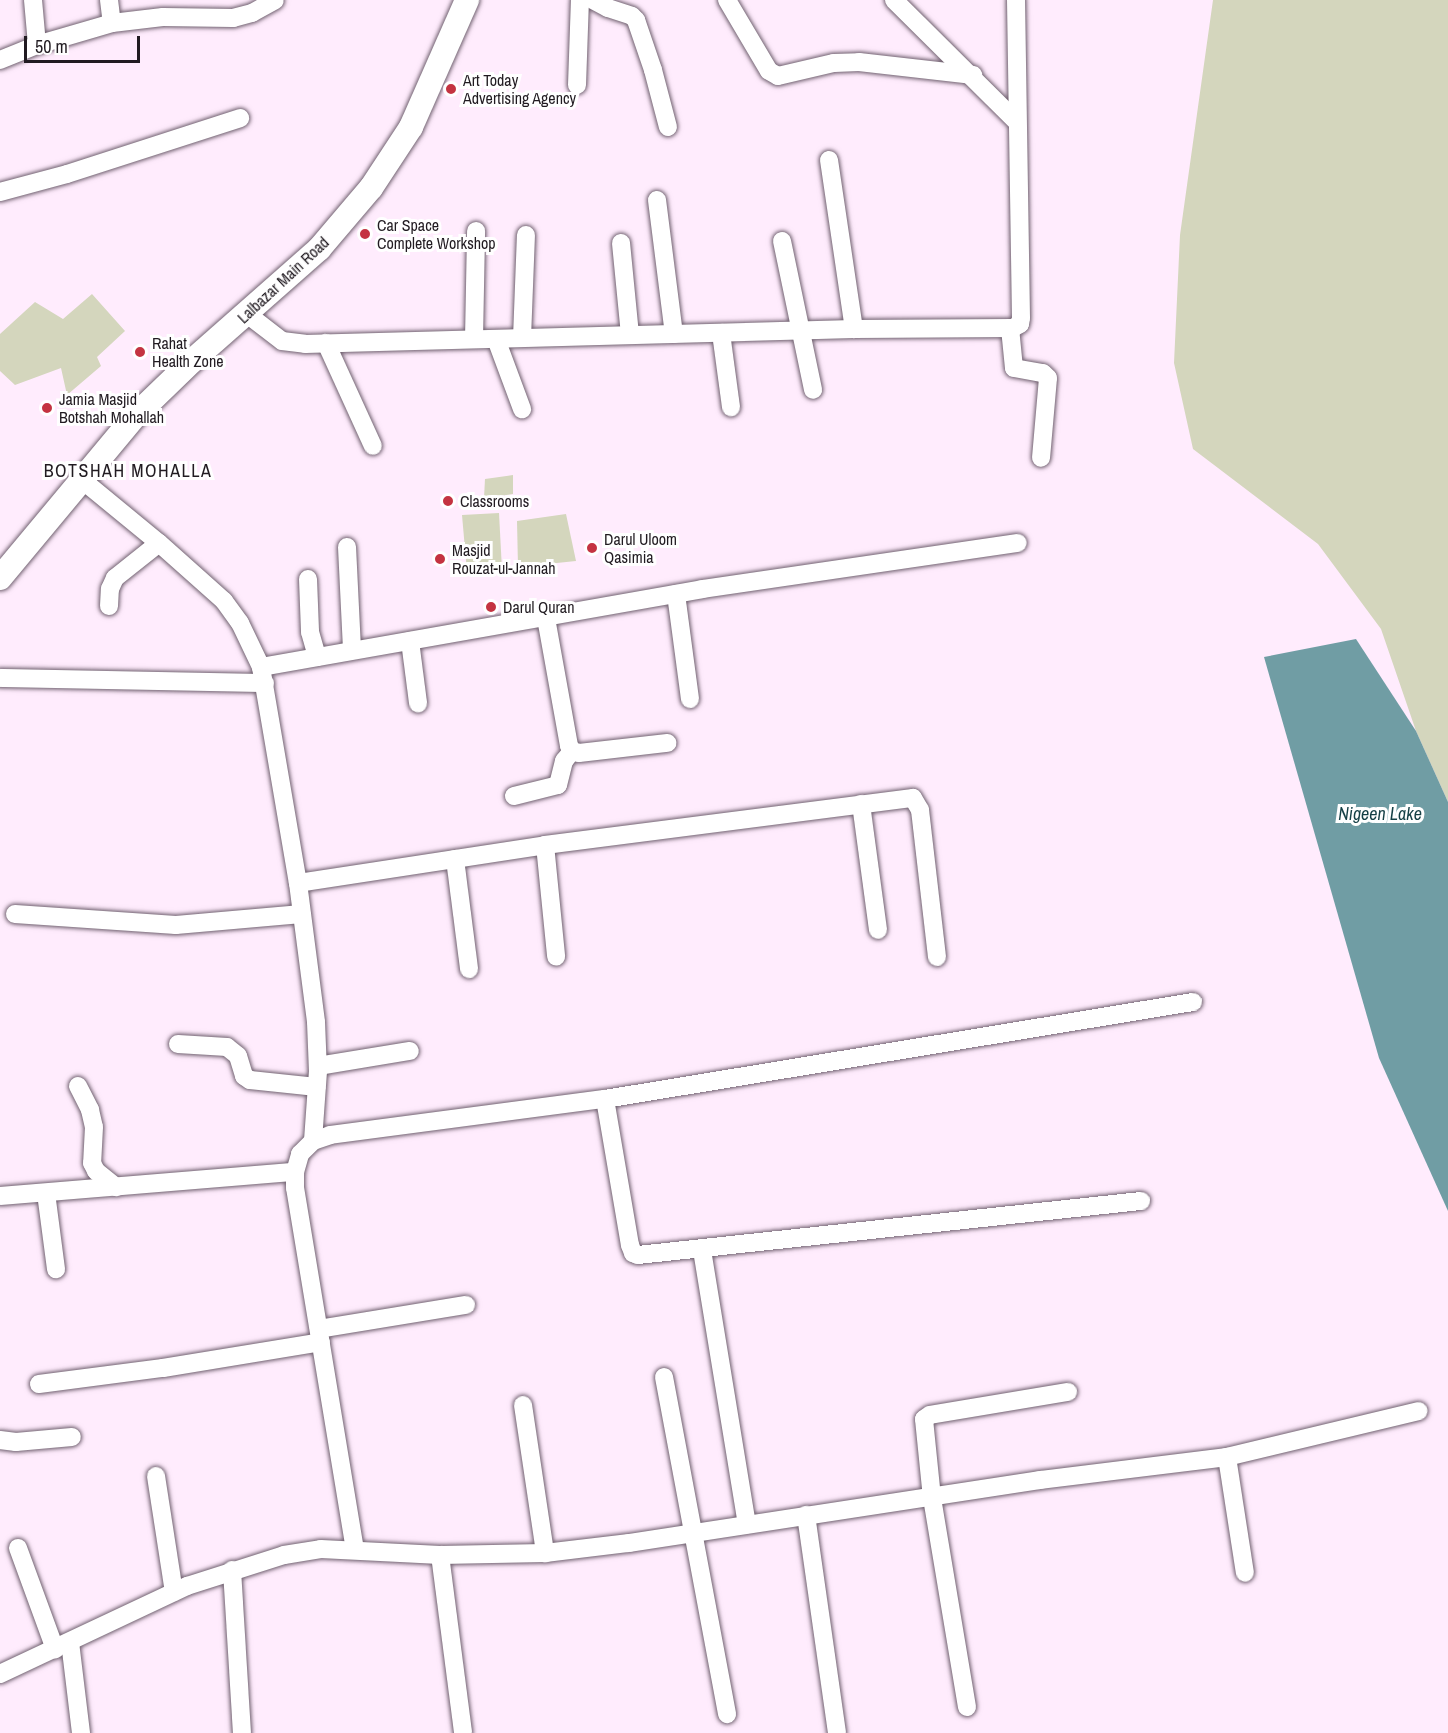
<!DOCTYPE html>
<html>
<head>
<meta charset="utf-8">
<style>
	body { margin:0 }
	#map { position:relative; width:1448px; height:1733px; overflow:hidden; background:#ffecfd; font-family:"Archivo Narrow",sans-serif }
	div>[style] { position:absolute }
	.green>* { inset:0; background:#d4d6bd }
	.water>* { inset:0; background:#709da4 }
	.roads { filter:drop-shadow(0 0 2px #716170) drop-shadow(0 0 2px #716170) }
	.street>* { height:18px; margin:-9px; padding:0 9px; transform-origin:9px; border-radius:9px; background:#fff }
	.secondary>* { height:24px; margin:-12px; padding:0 12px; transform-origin:12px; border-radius:12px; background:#fff }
	.dots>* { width:16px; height:16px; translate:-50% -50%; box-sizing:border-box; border:3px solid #fff; border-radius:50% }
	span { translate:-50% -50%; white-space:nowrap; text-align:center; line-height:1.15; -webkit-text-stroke:6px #fff; paint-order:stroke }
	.poi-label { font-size:16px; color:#211b21 }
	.left { translate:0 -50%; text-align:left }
	.street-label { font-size:16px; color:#211b21 }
	.neighbourhood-label { font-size:18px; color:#211b21; letter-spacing:1.5px }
	.water-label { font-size:18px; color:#143f45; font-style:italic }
	.scale { position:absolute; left:24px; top:36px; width:116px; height:27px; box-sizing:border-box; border:3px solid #211b21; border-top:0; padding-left:8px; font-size:18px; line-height:21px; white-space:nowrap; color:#211b21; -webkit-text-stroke:4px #fff; paint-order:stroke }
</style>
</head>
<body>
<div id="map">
	<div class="green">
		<i style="clip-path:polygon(1213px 0,1448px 0,1448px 802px,1416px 731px,1381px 629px,1318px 544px,1193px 449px,1174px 363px,1180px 235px)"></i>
		<i style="clip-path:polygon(92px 294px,125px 331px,97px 357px,101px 366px,67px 395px,61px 368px,15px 385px,0 371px,0 334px,35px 302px,63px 319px)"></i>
		<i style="clip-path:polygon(513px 475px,513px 494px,484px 498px,485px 479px)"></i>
		<i style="clip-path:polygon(499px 513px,502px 570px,467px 572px,462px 515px)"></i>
		<i style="clip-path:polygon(566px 514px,576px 561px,518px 567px,517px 521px)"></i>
	</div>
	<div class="water">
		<i style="clip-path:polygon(1356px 639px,1416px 731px,1448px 802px,1448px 1211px,1379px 1058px,1264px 657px)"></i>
	</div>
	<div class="roads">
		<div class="street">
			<i style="left:33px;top:0;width:45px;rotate:84.9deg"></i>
			<i style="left:109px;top:0;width:23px;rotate:83deg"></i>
			<i style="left:593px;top:0;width:17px;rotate:28deg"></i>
			<i style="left:608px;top:8px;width:25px;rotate:18deg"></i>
			<i style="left:632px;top:16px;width:6px;rotate:45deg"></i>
			<i style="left:636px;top:20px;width:53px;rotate:71.2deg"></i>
			<i style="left:653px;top:70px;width:59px;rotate:75.3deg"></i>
			<i style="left:727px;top:0;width:82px;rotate:59.4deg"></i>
			<i style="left:769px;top:71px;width:10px;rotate:29deg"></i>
			<i style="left:778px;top:76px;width:57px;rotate:-13.1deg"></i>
			<i style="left:834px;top:63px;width:25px;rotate:-2deg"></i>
			<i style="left:859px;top:62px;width:115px;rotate:6.5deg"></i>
			<i style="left:894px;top:0;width:172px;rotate:44.8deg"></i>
			<i style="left:0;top:60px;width:40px;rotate:-22deg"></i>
			<i style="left:37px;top:45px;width:78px;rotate:-16.3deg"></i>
			<i style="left:112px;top:23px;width:51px;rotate:-6.7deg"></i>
			<i style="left:163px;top:17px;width:70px;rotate:0.8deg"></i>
			<i style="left:233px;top:18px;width:20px;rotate:-15deg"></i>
			<i style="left:252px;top:13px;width:26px;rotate:-29deg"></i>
			<i style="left:577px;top:85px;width:85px;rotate:-88deg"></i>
			<i style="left:829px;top:160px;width:171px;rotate:81.6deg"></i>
			<i style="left:0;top:192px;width:69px;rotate:-15deg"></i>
			<i style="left:67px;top:174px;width:182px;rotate:-17.9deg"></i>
			<i style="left:657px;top:200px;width:135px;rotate:82.8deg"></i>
			<i style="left:782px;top:241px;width:152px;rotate:78.2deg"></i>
			<i style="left:621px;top:243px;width:92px;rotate:84.4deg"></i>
			<i style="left:247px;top:314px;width:44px;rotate:37.6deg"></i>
			<i style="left:282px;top:341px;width:23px;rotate:7deg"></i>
			<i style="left:305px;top:344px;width:549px;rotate:-1.57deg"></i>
			<i style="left:854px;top:329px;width:159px;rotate:-0.4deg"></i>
			<i style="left:1013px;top:328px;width:8px;rotate:-30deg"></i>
			<i style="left:1020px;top:324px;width:6px;rotate:-81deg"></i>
			<i style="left:1021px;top:318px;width:318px;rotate:-90.9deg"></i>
			<i style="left:1010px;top:328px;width:40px;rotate:84.3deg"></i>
			<i style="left:1014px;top:368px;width:29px;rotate:10deg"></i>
			<i style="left:1043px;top:373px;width:7px;rotate:45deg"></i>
			<i style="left:1048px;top:378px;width:80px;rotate:95deg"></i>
			<i style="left:721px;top:333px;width:75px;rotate:82.3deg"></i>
			<i style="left:522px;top:338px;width:103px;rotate:-87.8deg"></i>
			<i style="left:474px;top:339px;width:108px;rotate:-88.9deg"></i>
			<i style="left:496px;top:339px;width:75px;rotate:69.6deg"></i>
			<i style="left:326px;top:343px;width:113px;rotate:65.5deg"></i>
			<i style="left:81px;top:479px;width:101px;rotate:39.4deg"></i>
			<i style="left:159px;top:543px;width:87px;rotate:41.7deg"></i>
			<i style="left:224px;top:601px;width:27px;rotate:54deg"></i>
			<i style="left:240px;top:623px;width:49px;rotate:64.5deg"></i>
			<i style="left:261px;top:667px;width:219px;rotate:80.3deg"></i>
			<i style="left:298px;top:883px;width:140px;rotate:82.6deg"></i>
			<i style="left:316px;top:1022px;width:49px;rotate:87.7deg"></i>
			<i style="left:318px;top:1071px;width:70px;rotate:94.1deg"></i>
			<i style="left:347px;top:547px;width:103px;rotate:87.2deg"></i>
			<i style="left:308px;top:579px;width:53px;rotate:87.8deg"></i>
			<i style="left:310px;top:632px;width:26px;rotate:74deg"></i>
			<i style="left:676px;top:594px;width:106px;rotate:82.4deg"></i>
			<i style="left:109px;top:606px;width:17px;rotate:-87deg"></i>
			<i style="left:110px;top:589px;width:12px;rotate:-66deg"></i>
			<i style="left:115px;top:578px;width:56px;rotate:-38.5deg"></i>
			<i style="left:546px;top:618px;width:130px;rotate:79.8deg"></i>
			<i style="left:569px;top:746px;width:6px;rotate:59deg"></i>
			<i style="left:572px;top:751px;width:7px;rotate:16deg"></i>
			<i style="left:579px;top:753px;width:89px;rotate:-6.5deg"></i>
			<i style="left:410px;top:641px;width:63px;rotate:82.6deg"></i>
			<i style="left:261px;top:667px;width:448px;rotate:-10deg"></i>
			<i style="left:702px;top:589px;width:319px;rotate:-8.3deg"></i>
			<i style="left:0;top:678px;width:265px;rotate:1.1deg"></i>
			<i style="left:514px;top:796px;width:45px;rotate:-14deg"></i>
			<i style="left:558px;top:785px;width:25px;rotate:-76deg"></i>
			<i style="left:564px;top:761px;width:13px;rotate:-51deg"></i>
			<i style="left:861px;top:804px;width:127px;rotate:82.3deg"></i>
			<i style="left:545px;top:845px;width:112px;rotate:84.3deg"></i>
			<i style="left:455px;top:859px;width:111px;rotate:82.7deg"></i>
			<i style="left:298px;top:883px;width:250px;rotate:-8.7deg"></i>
			<i style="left:545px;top:845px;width:371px;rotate:-7.3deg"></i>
			<i style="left:913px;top:798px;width:14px;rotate:60deg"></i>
			<i style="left:920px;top:810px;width:148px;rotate:83.4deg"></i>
			<i style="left:15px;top:914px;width:161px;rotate:3.9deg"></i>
			<i style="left:176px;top:925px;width:126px;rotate:-5deg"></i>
			<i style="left:178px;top:1044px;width:49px;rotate:3.5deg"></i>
			<i style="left:227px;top:1047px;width:14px;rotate:39deg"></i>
			<i style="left:238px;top:1056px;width:21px;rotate:73deg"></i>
			<i style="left:244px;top:1076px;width:7px;rotate:34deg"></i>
			<i style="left:250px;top:1080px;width:67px;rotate:6deg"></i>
			<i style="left:318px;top:1066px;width:93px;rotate:-9.3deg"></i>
			<i style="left:78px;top:1086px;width:27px;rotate:63deg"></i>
			<i style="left:90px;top:1110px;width:17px;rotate:77deg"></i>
			<i style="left:94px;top:1127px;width:36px;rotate:93deg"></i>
			<i style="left:92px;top:1163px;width:9px;rotate:63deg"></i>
			<i style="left:96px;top:1171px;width:26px;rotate:39deg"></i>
			<i style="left:605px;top:1099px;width:148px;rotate:80.3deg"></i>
			<i style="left:630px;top:1245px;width:9px;rotate:69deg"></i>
			<i style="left:633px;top:1253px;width:5px;rotate:22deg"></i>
			<i style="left:638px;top:1255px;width:506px;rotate:-6.13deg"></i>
			<i style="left:46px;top:1193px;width:77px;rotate:82.5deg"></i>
			<i style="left:0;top:1196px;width:296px;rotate:-4.7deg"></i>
			<i style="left:702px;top:1250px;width:278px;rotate:80.7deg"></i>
			<i style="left:319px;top:1329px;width:149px;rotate:-9.3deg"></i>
			<i style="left:664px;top:1377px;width:343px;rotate:79.4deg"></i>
			<i style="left:39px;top:1384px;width:125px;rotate:-7.4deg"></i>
			<i style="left:163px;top:1368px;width:160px;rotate:-9.3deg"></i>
			<i style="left:523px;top:1405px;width:150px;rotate:81.5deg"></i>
			<i style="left:0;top:1440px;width:16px;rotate:7deg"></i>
			<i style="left:16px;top:1442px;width:56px;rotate:-5.1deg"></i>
			<i style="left:1227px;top:1457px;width:117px;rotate:81.2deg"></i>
			<i style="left:156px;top:1476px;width:117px;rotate:81.2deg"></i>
			<i style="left:806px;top:1515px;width:220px;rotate:81.9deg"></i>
			<i style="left:18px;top:1548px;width:108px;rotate:69.9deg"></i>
			<i style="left:355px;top:1550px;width:367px;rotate:-99.4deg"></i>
			<i style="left:295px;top:1188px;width:16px;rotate:-90deg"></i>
			<i style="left:295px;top:1172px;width:19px;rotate:-74deg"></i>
			<i style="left:300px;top:1154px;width:18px;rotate:-45deg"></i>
			<i style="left:313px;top:1141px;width:18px;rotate:-19deg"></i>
			<i style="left:330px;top:1135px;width:277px;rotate:-7.5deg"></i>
			<i style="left:605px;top:1099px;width:596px;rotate:-9.37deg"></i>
			<i style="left:440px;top:1555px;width:179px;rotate:82.6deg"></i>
			<i style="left:232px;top:1570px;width:163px;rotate:86.5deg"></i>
			<i style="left:70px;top:1642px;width:92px;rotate:83.1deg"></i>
			<i style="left:0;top:1674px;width:207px;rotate:-25.2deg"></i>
			<i style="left:187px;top:1586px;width:102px;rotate:-17.7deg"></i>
			<i style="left:284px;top:1555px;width:37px;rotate:-9deg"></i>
			<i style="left:321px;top:1549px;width:119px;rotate:2.9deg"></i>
			<i style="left:440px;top:1555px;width:105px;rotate:-1.1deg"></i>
			<i style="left:545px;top:1553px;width:85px;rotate:-6.8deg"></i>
			<i style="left:629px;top:1543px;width:416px;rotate:-8.7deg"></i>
			<i style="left:1040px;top:1480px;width:188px;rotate:-7deg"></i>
			<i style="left:1227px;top:1457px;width:197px;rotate:-13.5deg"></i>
			<i style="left:967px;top:1707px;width:212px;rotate:-99.5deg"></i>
			<i style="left:932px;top:1498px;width:79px;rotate:-95.8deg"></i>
			<i style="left:924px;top:1419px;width:7px;rotate:-34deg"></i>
			<i style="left:930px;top:1415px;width:140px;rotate:-9.5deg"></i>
		</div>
		<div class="secondary">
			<i style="left:0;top:578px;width:212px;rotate:-50.2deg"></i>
			<i style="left:136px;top:415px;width:79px;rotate:-44deg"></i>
			<i style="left:193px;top:360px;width:168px;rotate:-41.4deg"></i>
			<i style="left:319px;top:249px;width:80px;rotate:-49.6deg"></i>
			<i style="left:371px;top:188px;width:73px;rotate:-56.7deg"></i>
			<i style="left:411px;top:127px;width:139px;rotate:-66.2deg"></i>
		</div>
	</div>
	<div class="dots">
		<i style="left:451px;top:89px;background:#c43341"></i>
		<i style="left:365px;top:234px;background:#c43341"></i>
		<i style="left:140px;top:352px;background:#c43341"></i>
		<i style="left:47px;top:408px;background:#c43341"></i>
		<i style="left:448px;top:501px;background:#c43341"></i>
		<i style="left:592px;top:548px;background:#c43341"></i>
		<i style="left:440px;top:559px;background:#c43341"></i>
		<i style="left:491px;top:607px;background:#c43341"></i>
	</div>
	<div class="poi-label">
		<span class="left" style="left:463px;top:89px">Art Today<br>Advertising Agency</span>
		<span class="left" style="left:377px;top:234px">Car Space<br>Complete Workshop</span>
		<span class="left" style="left:152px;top:352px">Rahat<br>Health Zone</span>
		<span class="left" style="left:59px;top:408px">Jamia Masjid<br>Botshah Mohallah</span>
		<span class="left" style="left:460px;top:501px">Classrooms</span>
		<span class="left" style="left:604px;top:548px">Darul Uloom<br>Qasimia</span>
		<span class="left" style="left:452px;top:559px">Masjid<br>Rouzat-ul-Jannah</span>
		<span class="left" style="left:503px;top:607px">Darul Quran</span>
	</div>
	<div class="street-label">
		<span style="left:283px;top:280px;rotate:-43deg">Lalbazar Main Road</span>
	</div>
	<div class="neighbourhood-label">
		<span style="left:128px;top:471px">BOTSHAH MOHALLA</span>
	</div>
	<div class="water-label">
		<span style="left:1380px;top:814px">Nigeen Lake</span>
	</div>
	<div class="scale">50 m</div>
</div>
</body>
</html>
